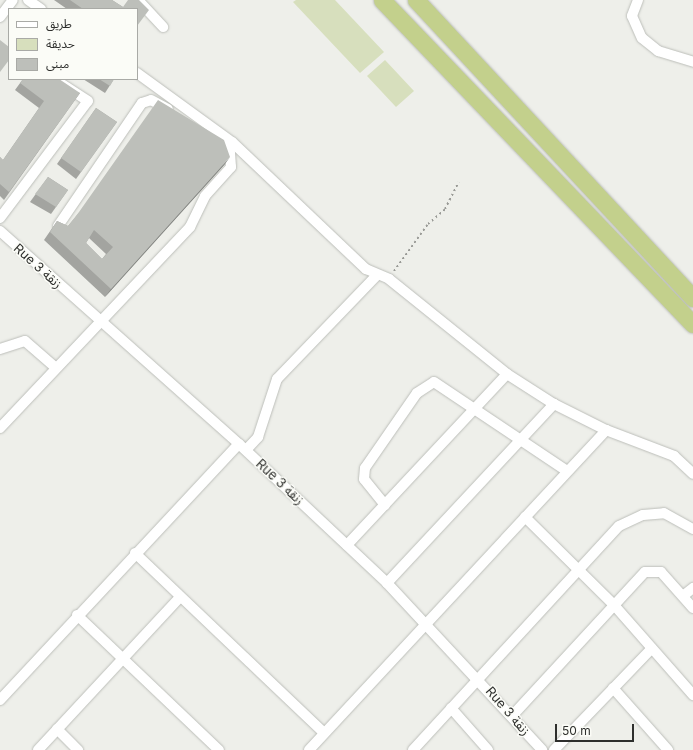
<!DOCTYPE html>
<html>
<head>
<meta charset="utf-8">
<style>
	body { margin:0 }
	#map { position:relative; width:693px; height:750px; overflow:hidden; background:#eeefea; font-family:Inter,"Noto Sans Arabic",sans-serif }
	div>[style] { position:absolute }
	.green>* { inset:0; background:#d7dfbd }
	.path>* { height:2px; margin-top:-1px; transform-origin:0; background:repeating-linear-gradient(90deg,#999a96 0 2px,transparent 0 5px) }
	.roads { filter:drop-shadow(0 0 1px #bcbeb9) drop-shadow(0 0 1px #bcbeb9) }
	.minor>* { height:10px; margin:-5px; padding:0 5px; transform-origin:5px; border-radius:5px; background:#fff }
	.trunk>* { height:17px; margin:-8.5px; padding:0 8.5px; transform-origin:8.5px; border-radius:8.5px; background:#c3d08c }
	.wall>* { inset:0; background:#a3a4a0 }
	.shaded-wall>* { inset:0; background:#848682 }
	.building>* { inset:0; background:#bdbfba }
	span { translate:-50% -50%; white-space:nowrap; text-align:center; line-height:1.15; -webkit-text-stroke:3px #fbfcf7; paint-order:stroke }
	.street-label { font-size:13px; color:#2e2f2d }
	.legend { position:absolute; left:8px; top:8px; width:130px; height:72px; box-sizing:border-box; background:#fbfcf7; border:1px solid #a9aaa6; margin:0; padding:5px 7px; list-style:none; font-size:12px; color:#2e2f2d }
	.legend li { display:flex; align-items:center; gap:8px; height:20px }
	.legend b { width:20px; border:1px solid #a9aaa6 }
	.scale { position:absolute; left:555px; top:724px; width:79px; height:18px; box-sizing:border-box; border:2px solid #2e2f2d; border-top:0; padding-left:5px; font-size:12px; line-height:14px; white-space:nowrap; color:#2e2f2d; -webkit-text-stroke:3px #fbfcf7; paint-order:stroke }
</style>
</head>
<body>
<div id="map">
	<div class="green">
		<i style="clip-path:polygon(296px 0,335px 0,384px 52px,360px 73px,293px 2px)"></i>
		<i style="clip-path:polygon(385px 60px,414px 91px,396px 107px,367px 76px)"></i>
	</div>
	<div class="path">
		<i style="left:394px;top:271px;width:58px;rotate:-54.1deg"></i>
		<i style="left:428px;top:224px;width:23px;rotate:-41deg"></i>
		<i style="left:445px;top:209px;width:30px;rotate:-63deg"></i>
	</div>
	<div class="roads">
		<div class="minor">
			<i style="left:28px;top:0;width:16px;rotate:35deg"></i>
			<i style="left:138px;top:0;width:37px;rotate:47deg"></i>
			<i style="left:638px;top:0;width:17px;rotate:111deg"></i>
			<i style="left:632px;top:16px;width:24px;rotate:66deg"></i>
			<i style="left:642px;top:38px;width:21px;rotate:39deg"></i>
			<i style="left:658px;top:51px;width:37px;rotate:17deg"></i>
			<i style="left:0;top:17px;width:21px;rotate:-53deg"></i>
			<i style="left:137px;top:73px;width:117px;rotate:36deg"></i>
			<i style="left:232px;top:142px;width:185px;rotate:43.5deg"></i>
			<i style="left:366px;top:269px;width:25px;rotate:23deg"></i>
			<i style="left:389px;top:279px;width:151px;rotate:38.8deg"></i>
			<i style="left:507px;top:374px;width:56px;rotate:32.6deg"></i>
			<i style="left:554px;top:404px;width:58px;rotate:26.6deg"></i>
			<i style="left:606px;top:430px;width:73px;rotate:20.9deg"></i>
			<i style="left:674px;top:456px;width:26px;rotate:43deg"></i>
			<i style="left:0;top:218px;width:146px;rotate:-53.1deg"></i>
			<i style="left:88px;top:101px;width:40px;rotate:-147.1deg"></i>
			<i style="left:58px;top:226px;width:149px;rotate:-55.7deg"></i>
			<i style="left:142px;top:103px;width:9px;rotate:-18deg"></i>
			<i style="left:151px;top:100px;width:19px;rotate:28deg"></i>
			<i style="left:0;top:231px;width:320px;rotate:41.7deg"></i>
			<i style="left:239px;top:444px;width:203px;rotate:43.2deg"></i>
			<i style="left:387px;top:583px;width:228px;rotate:47.1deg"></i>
			<i style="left:0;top:349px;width:26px;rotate:-18deg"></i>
			<i style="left:25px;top:341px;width:40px;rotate:41deg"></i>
			<i style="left:0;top:428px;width:277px;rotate:-46.6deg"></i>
			<i style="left:190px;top:227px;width:34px;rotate:-64deg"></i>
			<i style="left:205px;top:196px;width:39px;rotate:-48deg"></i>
			<i style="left:231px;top:167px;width:14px;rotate:-94deg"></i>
			<i style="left:230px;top:153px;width:18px;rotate:-135deg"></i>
			<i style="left:246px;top:450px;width:18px;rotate:-47deg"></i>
			<i style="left:258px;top:437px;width:61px;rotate:-71.9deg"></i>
			<i style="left:277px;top:379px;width:144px;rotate:-46.1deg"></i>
			<i style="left:385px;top:505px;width:33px;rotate:-129deg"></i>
			<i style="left:364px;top:479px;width:11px;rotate:-85deg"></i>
			<i style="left:365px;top:468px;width:91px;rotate:-55.3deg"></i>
			<i style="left:417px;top:393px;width:20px;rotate:-33deg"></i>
			<i style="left:434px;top:382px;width:160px;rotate:33.8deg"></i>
			<i style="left:525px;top:517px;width:125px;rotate:44.7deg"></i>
			<i style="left:614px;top:605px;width:120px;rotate:48.7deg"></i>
			<i style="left:347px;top:545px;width:234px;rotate:-46.9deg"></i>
			<i style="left:135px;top:553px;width:261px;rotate:43.6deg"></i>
			<i style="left:387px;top:583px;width:245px;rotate:-47deg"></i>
			<i style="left:683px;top:596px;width:13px;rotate:-39deg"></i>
			<i style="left:77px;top:615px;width:196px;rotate:43.6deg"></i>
			<i style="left:613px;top:688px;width:83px;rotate:48.4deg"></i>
			<i style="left:0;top:700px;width:350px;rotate:-47deg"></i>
			<i style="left:451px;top:708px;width:56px;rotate:48.6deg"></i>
			<i style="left:512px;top:716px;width:196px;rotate:-47.3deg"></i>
			<i style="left:645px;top:572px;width:16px"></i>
			<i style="left:661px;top:572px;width:48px;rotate:48.4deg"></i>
			<i style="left:57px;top:729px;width:30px;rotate:45deg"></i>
			<i style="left:38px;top:750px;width:209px;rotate:-47.1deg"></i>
			<i style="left:309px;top:750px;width:437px;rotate:-47.1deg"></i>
			<i style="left:413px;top:750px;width:304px;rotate:-47.4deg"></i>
			<i style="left:619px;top:526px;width:26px;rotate:-25deg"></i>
			<i style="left:643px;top:515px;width:21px;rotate:-5deg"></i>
			<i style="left:664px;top:513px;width:33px;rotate:29deg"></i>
			<i style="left:554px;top:750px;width:141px;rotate:-46.1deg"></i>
		</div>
		<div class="trunk">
			<i style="left:382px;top:0;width:449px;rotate:46.2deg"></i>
			<i style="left:416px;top:0;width:407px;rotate:47.1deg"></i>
		</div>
	</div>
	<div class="wall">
		<i style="clip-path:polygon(54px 0,112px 0,123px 7px,137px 9px,67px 9px)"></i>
		<i style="clip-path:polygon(23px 79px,80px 93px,4px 200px,0 196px,0 157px,3px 160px,39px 108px,15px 90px)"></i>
		<i style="clip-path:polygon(83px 79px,114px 79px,105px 93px)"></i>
		<i style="clip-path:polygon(96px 108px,117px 122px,76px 179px,57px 164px)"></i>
		<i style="clip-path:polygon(evenodd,225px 164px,105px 297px,44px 240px,57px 221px,68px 226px,79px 213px,225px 164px,89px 238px,106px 254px,102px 259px,86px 243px,89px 238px)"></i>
		<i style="clip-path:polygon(48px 177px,68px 190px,51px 214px,30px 202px)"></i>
	</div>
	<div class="shaded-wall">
		<i style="clip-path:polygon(230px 157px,225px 164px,105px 297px,111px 289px)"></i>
	</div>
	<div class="building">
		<i style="clip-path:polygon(70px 0,112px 0,123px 7px,128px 0,139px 0,149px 10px,137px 26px,137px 9px,83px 9px)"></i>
		<i style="clip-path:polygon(0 40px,9px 47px,9px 60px,0 72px)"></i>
		<i style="clip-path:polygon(23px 79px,59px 79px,80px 93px,9px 192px,0 184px,0 157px,3px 160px,44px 101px,20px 83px)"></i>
		<i style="clip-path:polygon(99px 79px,114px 79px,110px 86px)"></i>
		<i style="clip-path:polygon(evenodd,158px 100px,224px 140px,230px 157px,111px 289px,50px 232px,57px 221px,68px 226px,79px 212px,158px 100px,94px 230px,113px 247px,102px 259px,86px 243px,94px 230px)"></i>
		<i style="clip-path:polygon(96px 108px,117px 122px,81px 172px,61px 158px)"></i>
		<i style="clip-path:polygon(48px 177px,68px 190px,56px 207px,35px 194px)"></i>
	</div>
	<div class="street-label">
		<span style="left:38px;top:266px;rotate:42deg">Rue 3 زنقة</span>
		<span style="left:280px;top:482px;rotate:43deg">Rue 3 زنقة</span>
		<span style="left:508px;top:711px;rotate:49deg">Rue 3 زنقة</span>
	</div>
	<ul class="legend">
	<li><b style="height:5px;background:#fff"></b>طريق</li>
	<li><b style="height:11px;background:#d7dfbd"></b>حديقة</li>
	<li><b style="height:11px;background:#bdbfba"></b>مبنى</li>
	</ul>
	<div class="scale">50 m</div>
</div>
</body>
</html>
